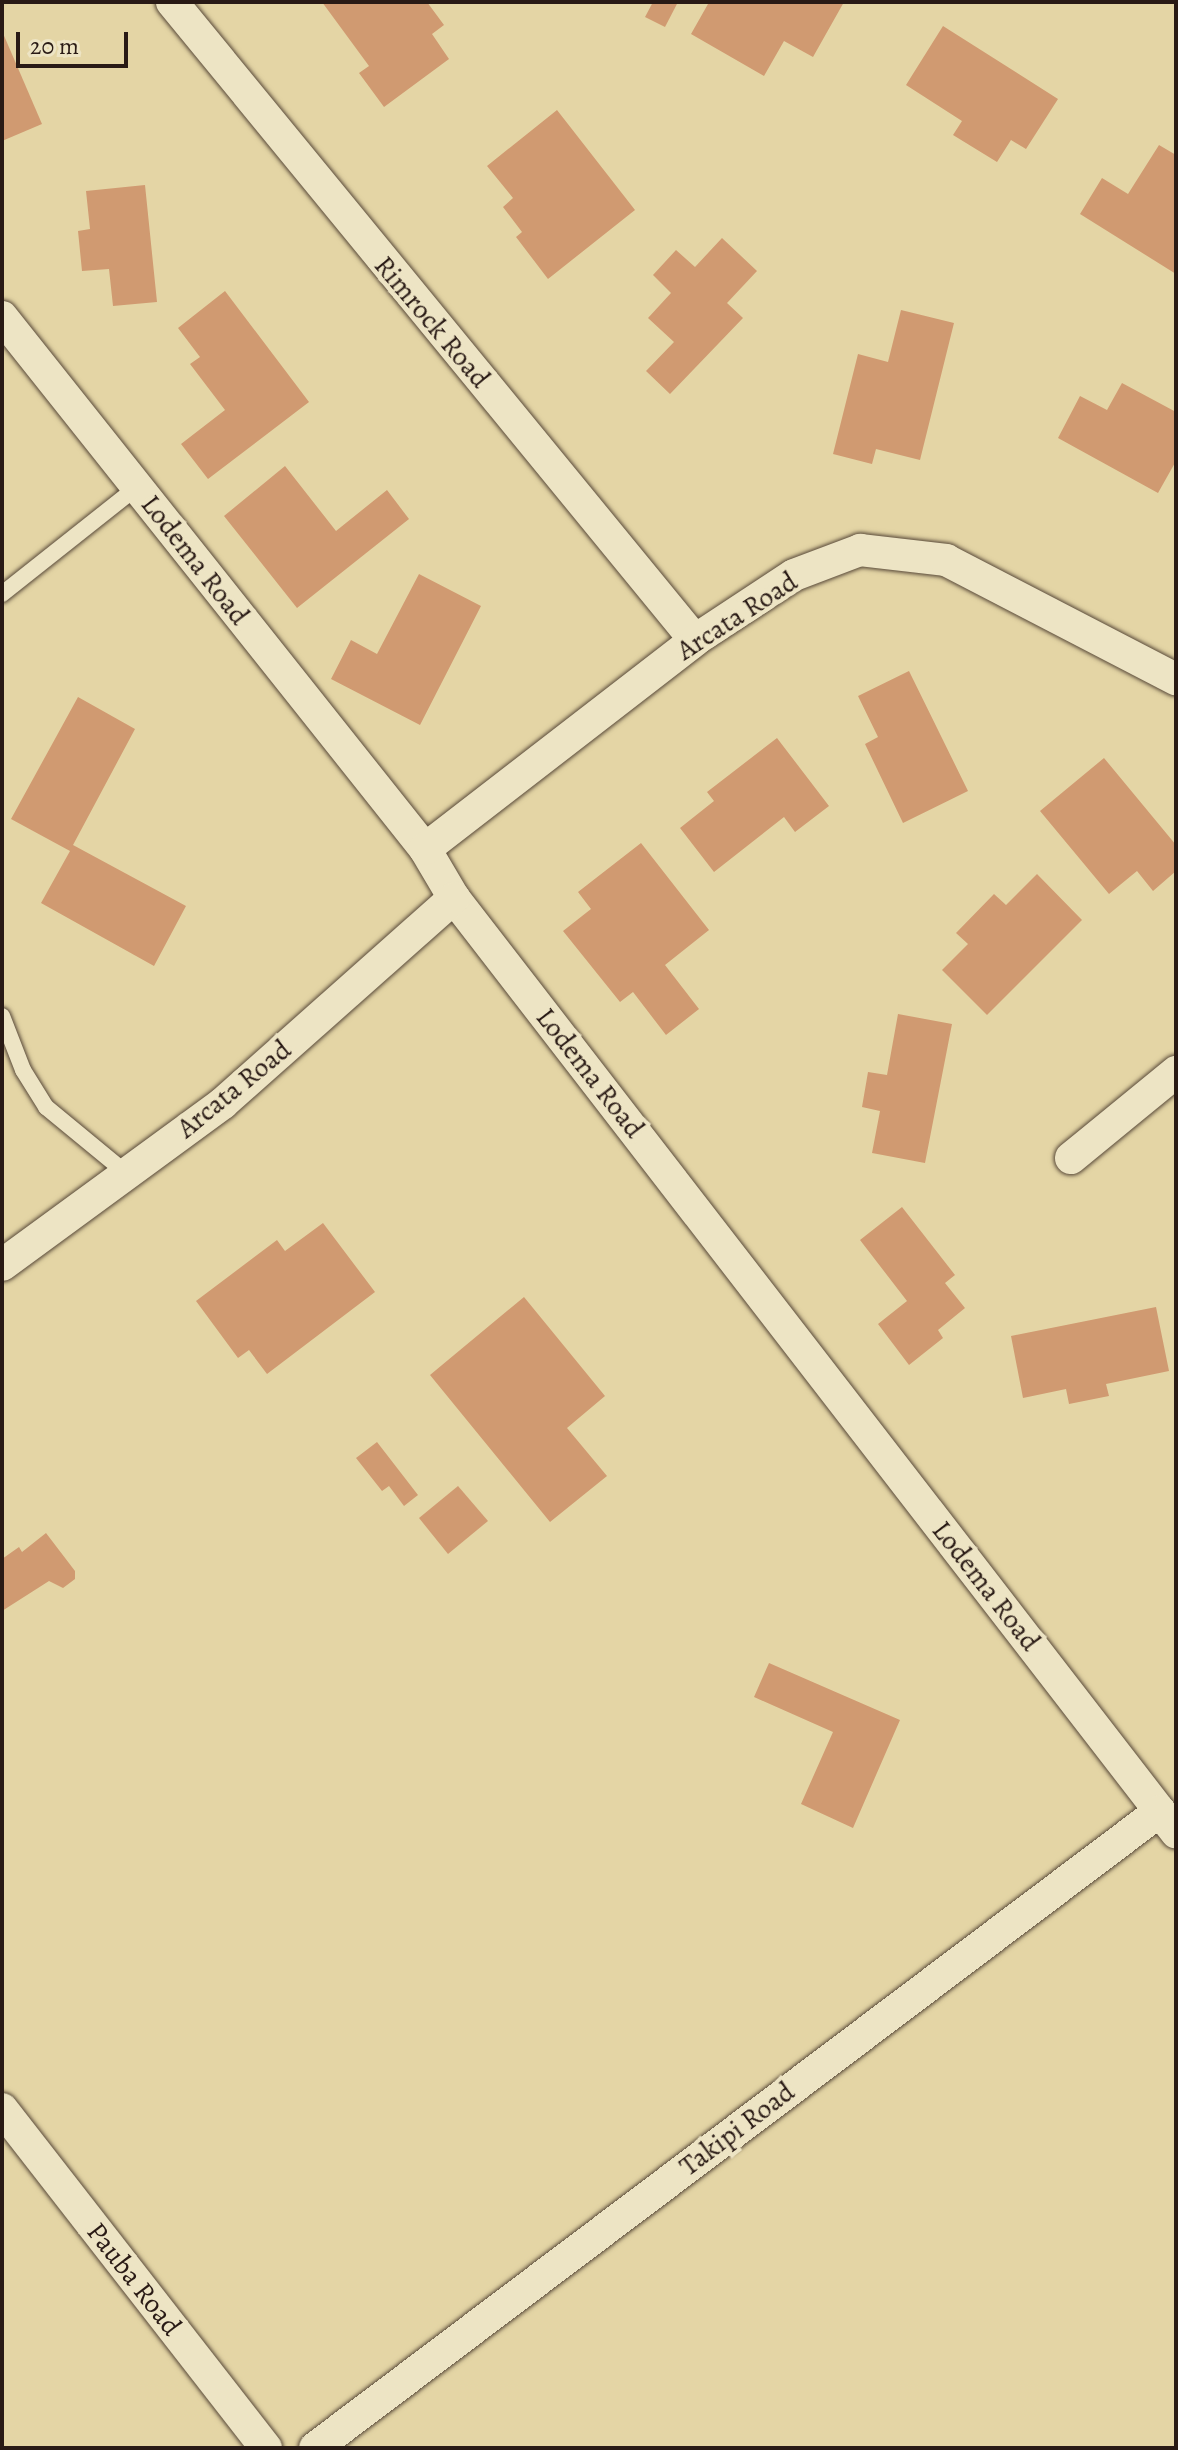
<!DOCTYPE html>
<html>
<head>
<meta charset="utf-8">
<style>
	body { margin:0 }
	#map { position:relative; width:1178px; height:2450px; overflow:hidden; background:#e4d5a5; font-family:Alegreya,serif }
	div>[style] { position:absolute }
	.building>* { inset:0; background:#d09a71 }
	.roads { filter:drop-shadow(0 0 2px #584939) drop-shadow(0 0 2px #584939) }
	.lane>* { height:16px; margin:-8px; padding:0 8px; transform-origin:8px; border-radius:8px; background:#ede4c4 }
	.street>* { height:32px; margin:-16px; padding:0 16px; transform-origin:16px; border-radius:16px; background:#ede4c4 }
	span { translate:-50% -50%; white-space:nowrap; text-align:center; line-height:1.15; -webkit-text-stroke:8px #ede4c4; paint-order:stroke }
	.street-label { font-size:28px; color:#291a15 }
	.frame { position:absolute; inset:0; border:4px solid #291a15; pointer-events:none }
	.scale { position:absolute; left:16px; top:32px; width:112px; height:36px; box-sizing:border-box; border:4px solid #291a15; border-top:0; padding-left:10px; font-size:24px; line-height:28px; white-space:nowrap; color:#291a15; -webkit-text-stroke:6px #ede4c4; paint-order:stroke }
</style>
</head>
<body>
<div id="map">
	<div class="building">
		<i style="clip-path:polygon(322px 2px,427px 2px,444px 25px,432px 34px,449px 59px,384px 107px,359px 73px,369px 66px)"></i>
		<i style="clip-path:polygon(653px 2px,678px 2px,665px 27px,645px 17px)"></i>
		<i style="clip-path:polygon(703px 2px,844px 2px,813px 57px,784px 41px,764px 76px,691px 34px,708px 4px)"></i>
		<i style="clip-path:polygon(943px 26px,1058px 99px,1026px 149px,1011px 140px,997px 162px,953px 135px,962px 121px,906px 85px)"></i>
		<i style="clip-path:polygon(2px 31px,42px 124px,2px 141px)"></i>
		<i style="clip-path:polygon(557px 110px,635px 210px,548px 279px,516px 237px,522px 232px,503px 207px,513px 198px,487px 166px)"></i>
		<i style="clip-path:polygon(1159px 145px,1176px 155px,1176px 274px,1080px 214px,1102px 178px,1128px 194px)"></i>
		<i style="clip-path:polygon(145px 185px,157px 302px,113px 306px,109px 269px,82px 271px,78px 231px,90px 229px,86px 191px)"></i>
		<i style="clip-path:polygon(722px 238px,757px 271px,727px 303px,743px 318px,670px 394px,646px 371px,674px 342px,648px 318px,671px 293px,653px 275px,676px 250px,695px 267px)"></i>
		<i style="clip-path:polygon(225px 291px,309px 402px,208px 479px,181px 444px,225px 410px,190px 364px,200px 357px,178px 328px)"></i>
		<i style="clip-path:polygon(901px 310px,954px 323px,920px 460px,876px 449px,872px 464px,833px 454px,858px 354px,888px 362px)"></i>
		<i style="clip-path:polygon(1122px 383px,1176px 412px,1176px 461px,1158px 493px,1058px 438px,1080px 396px,1107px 410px)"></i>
		<i style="clip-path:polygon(285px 466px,336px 531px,387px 490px,409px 519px,297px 608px,224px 516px)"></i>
		<i style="clip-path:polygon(419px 574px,481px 606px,420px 725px,331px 679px,351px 640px,377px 654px)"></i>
		<i style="clip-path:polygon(909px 671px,968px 791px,903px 823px,865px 744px,878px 737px,858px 696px)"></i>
		<i style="clip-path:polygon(78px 697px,135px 729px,73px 845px,186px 906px,154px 966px,41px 903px,70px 851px,11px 819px)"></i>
		<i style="clip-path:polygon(777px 738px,829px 806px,795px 832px,784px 817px,714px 872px,680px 828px,714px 801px,707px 792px)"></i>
		<i style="clip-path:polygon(1104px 758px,1176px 845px,1176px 871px,1153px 891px,1137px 871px,1109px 894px,1040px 811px)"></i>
		<i style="clip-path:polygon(641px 843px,709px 930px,665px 965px,699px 1009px,666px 1035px,633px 992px,620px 1002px,563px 931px,591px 909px,578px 892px)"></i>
		<i style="clip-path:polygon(1037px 874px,1082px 920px,987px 1015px,942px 970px,968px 944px,956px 933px,994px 894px,1006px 905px)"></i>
		<i style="clip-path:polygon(898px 1014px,952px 1024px,925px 1163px,872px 1153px,880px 1111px,862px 1107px,868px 1072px,887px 1075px)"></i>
		<i style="clip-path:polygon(902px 1207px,955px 1275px,945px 1283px,965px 1308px,938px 1330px,943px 1338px,909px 1365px,878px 1324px,907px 1301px,860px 1240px)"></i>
		<i style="clip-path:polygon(323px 1223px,375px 1292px,267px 1374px,249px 1350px,238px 1358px,196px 1301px,277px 1240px,285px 1251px)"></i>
		<i style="clip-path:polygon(524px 1297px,605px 1396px,567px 1428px,607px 1476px,550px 1522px,430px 1375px)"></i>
		<i style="clip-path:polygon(1156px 1307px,1169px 1371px,1106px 1384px,1109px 1396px,1069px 1404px,1066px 1389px,1023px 1398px,1011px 1336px)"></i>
		<i style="clip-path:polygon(377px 1442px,418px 1495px,404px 1506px,389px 1486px,382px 1491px,356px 1458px)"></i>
		<i style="clip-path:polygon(458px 1486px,488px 1521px,448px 1554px,419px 1518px)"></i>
		<i style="clip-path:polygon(46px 1533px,75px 1571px,75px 1579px,63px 1588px,49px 1581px,2px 1611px,2px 1559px,19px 1547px,22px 1552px)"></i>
		<i style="clip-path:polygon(769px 1663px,900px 1720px,853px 1828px,801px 1804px,833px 1732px,754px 1697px)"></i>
	</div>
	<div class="roads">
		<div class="lane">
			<i style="left:2px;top:594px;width:172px;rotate:-38.4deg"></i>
			<i style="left:2px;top:1016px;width:58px;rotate:68.7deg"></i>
			<i style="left:23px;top:1070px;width:44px;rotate:58.1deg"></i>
			<i style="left:46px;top:1107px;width:104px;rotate:39.5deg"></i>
		</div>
		<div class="street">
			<i style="left:172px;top:2px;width:825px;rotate:50.66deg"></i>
			<i style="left:2px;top:317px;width:680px;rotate:51.51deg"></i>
			<i style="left:425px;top:849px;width:57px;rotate:59.4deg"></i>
			<i style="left:454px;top:898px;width:1181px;rotate:52.3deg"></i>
			<i style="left:425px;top:849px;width:341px;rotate:-37.7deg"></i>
			<i style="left:695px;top:640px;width:118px;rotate:-33.3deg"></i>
			<i style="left:794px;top:575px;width:71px;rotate:-20.7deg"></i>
			<i style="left:860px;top:550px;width:87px;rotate:6.6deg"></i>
			<i style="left:946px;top:560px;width:259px;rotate:27.4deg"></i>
			<i style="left:1071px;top:1158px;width:136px;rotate:-39.3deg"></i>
			<i style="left:2px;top:1265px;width:274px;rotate:-36.2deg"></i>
			<i style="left:223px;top:1103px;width:309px;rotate:-41.6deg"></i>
			<i style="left:2px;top:2109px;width:430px;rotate:52.1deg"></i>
			<i style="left:315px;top:2448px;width:1058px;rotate:-37.01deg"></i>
		</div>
	</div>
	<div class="street-label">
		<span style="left:432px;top:322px;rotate:50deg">Rimrock Road</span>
		<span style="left:195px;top:560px;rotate:52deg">Lodema Road</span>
		<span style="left:737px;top:616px;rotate:-33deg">Arcata Road</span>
		<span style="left:590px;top:1073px;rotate:52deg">Lodema Road</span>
		<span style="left:234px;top:1089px;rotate:-39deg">Arcata Road</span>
		<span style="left:986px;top:1586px;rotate:52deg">Lodema Road</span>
		<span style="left:737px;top:2129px;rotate:-37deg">Takipi Road</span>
		<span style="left:134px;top:2279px;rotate:52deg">Pauba Road</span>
	</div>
	<div class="frame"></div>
	<div class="scale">20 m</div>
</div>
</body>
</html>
